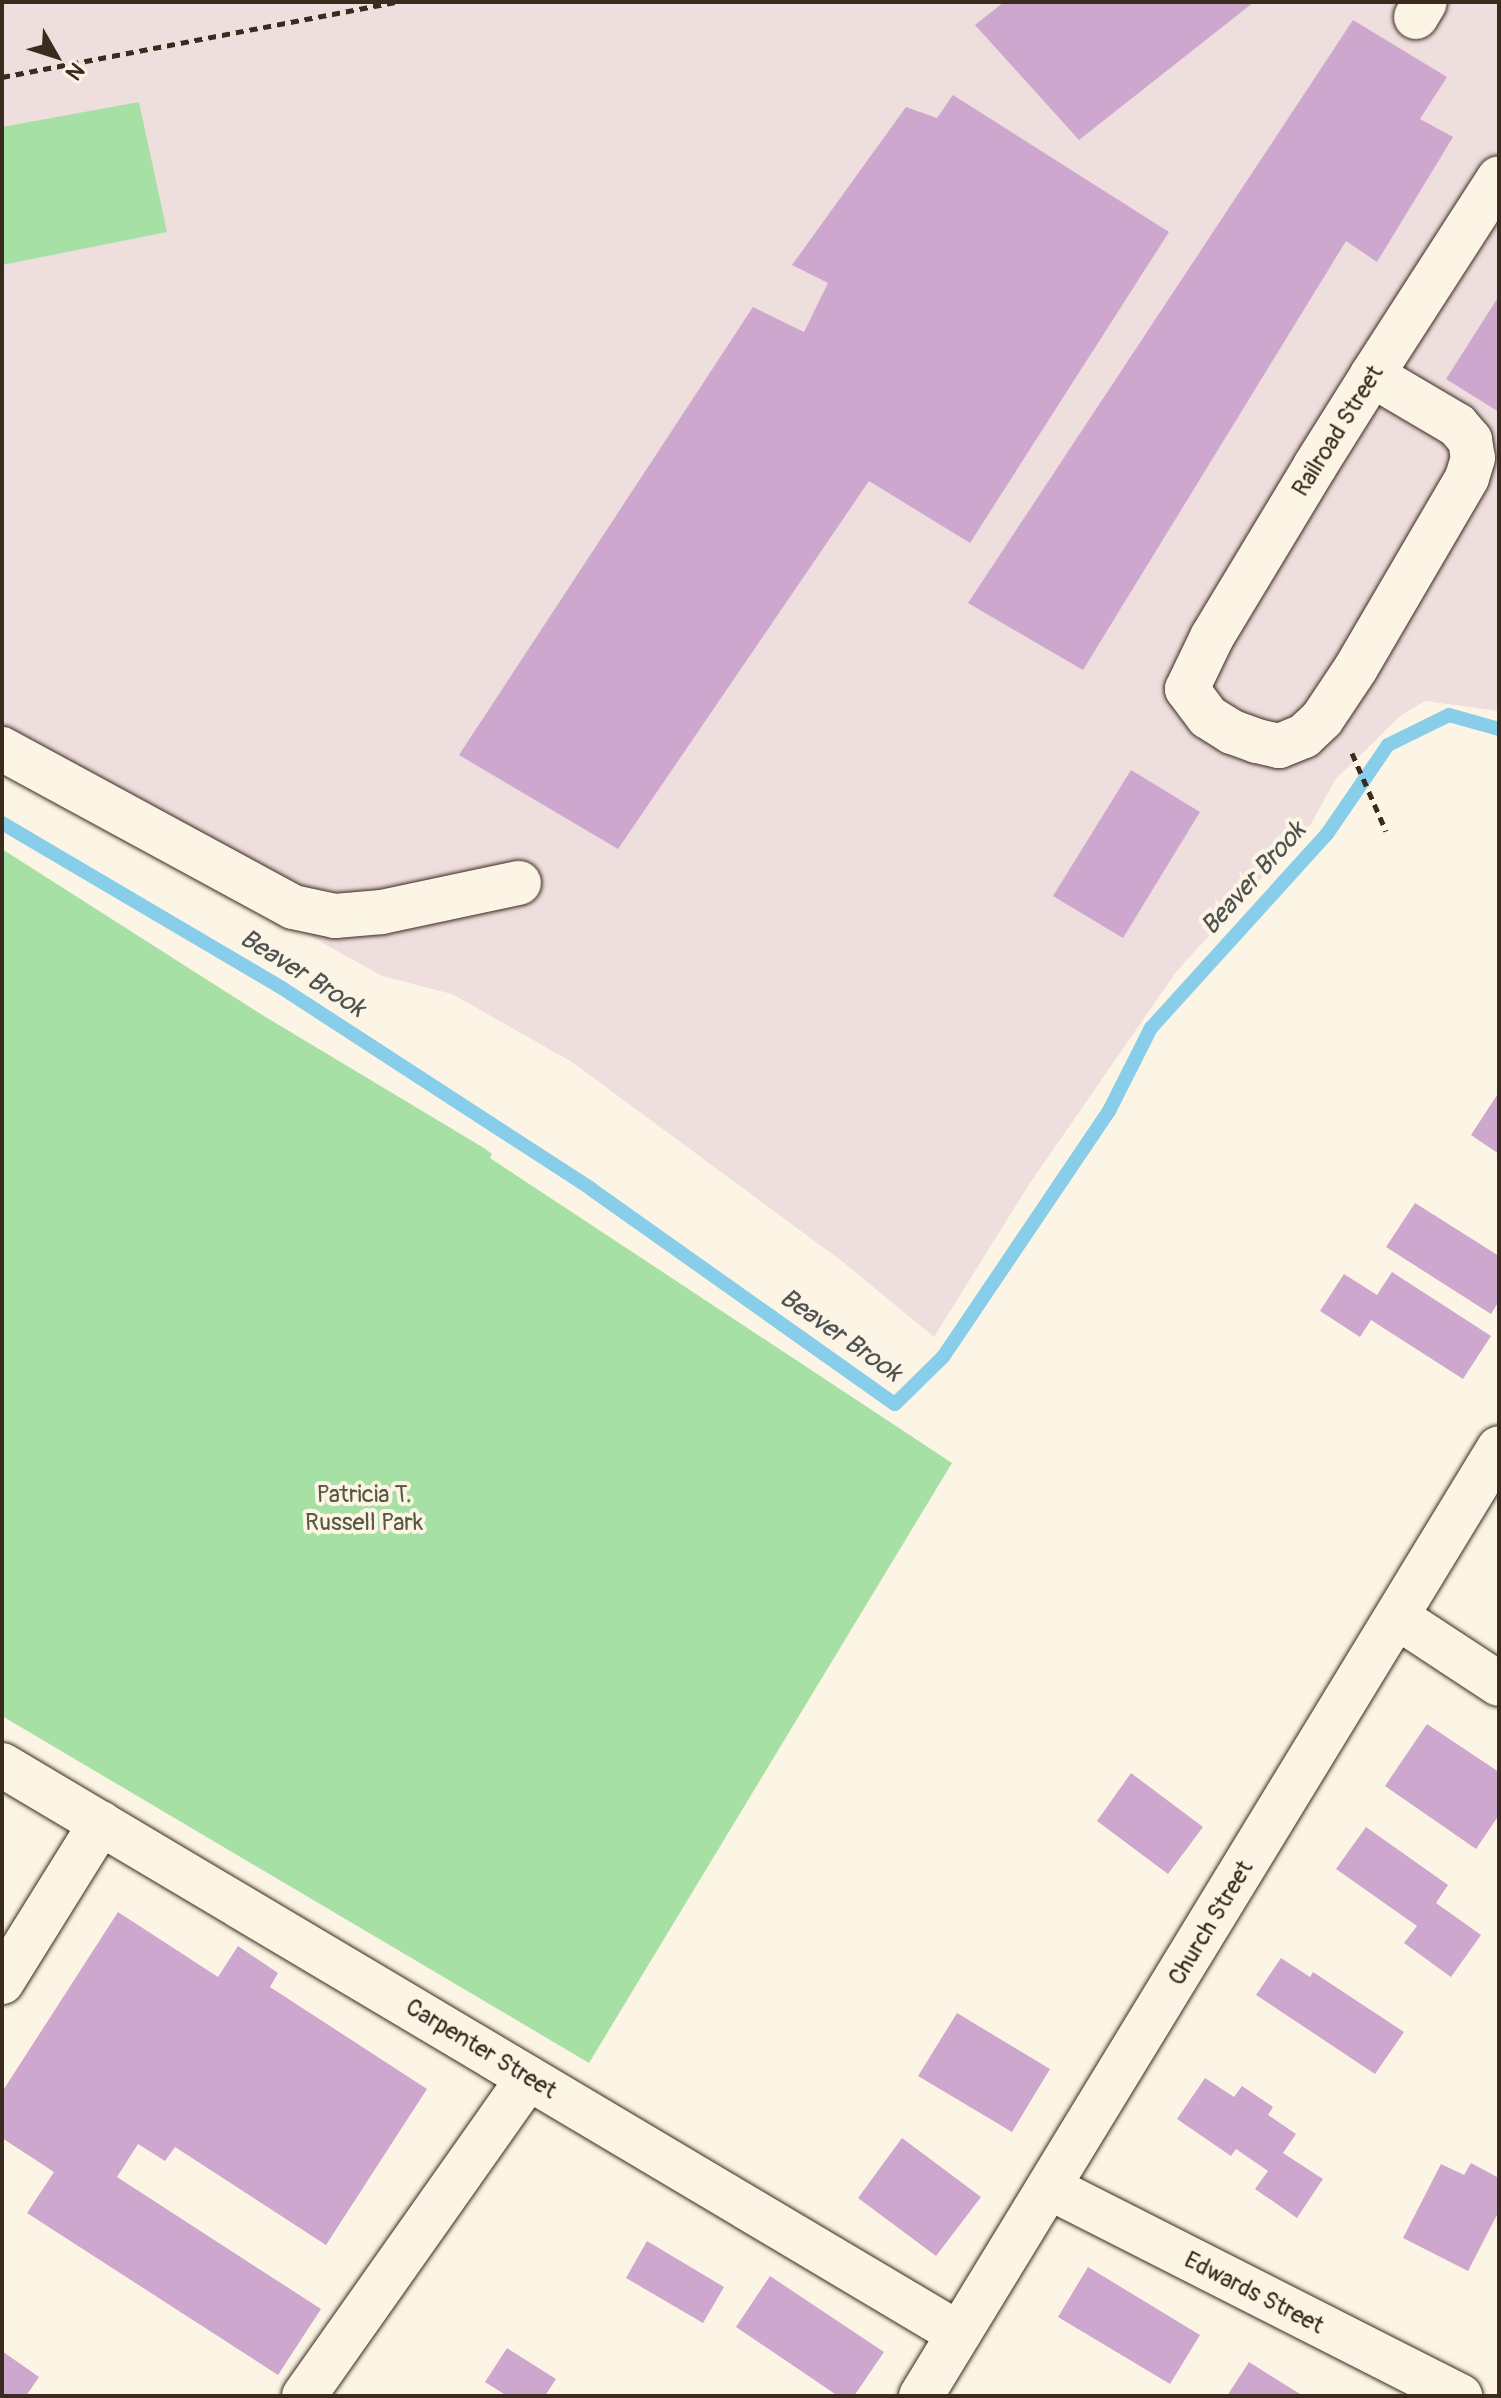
<!DOCTYPE html>
<html>
<head>
<meta charset="utf-8">
<style>
	body { margin:0 }
	#map { position:relative; width:1501px; height:2398px; overflow:hidden; background:#fcf5e5; font-family:Pangolin,sans-serif }
	div>[style] { position:absolute }
	.built>* { inset:0; background:#eedede }
	.green>* { inset:0; background:#a7e0a4 }
	.stream>* { height:14px; margin:-7px; padding:0 7px; transform-origin:7px; border-radius:7px; background:#88cde9 }
	.building>* { inset:0; background:#cea7ce }
	.path>* { height:5px; margin-top:-2.5px; transform-origin:0; background:repeating-linear-gradient(90deg,#3b2a1e 0 8px,transparent 0 14px) }
	.roads { filter:drop-shadow(0 0 2px #3b2a1e) drop-shadow(0 0 2px #3b2a1e) }
	.minor>* { height:44px; margin:-22px; padding:0 22px; transform-origin:22px; border-radius:22px; background:#fcf5e5 }
	span { translate:-50% -50%; white-space:nowrap; text-align:center; line-height:1.15; -webkit-text-stroke:8px #fcf5e5; paint-order:stroke }
	.street-label { font-size:24px; color:#3b2a1e }
	.park-label { font-size:24px; color:#565840 }
	.water-label { font-size:26px; color:#4e5351; font-style:italic }
	.frame { position:absolute; inset:0; border:4px solid #3b2a1e; pointer-events:none }
	.north { position:absolute; left:16px; top:16px; width:80px; height:80px; -webkit-text-stroke:6px #fcf5e5; paint-order:stroke; rotate:129deg; font-size:22px; font-weight:700; line-height:32px; text-align:center; color:#3b2a1e }
	.north::after { content:''; display:block; margin:auto; width:28px; height:36px; background:#3b2a1e; clip-path:polygon(50% 0,100% 100%,50% 72%,0 100%) }
</style>
</head>
<body>
<div id="map">
	<div class="built">
		<i style="clip-path:polygon(2px 2px,1499px 2px,1499px 711px,1425px 701px,1400px 716px,1335px 780px,1311px 824px,1176px 972px,1028px 1186px,934px 1337px,843px 1262px,572px 1062px,452px 994px,382px 976px,2px 764px)"></i>
	</div>
	<div class="green">
		<i style="clip-path:polygon(139px 102px,167px 232px,2px 265px,2px 127px)"></i>
		<i style="clip-path:polygon(2px 849px,264px 1016px,484px 1148px,492px 1154px,490px 1158px,952px 1463px,589px 2063px,2px 1716px)"></i>
	</div>
	<div class="stream">
		<i style="left:2px;top:823px;width:325px;rotate:30.5deg"></i>
		<i style="left:282px;top:988px;width:369px;rotate:33deg"></i>
		<i style="left:591px;top:1189px;width:372px;rotate:35.3deg"></i>
		<i style="left:895px;top:1404px;width:67px;rotate:-44.4deg"></i>
		<i style="left:943px;top:1357px;width:297px;rotate:-56deg"></i>
		<i style="left:1109px;top:1111px;width:93px;rotate:-63.2deg"></i>
		<i style="left:1151px;top:1028px;width:262px;rotate:-47.8deg"></i>
		<i style="left:1327px;top:834px;width:108px;rotate:-55.6deg"></i>
		<i style="left:1388px;top:745px;width:68px;rotate:-26.2deg"></i>
		<i style="left:1449px;top:715px;width:52px;rotate:15.6deg"></i>
	</div>
	<div class="building">
		<i style="clip-path:polygon(1004px 2px,1254px 2px,1079px 140px,975px 25px)"></i>
		<i style="clip-path:polygon(1353px 20px,1447px 77px,1420px 119px,1453px 137px,1377px 262px,1346px 241px,1083px 670px,968px 603px)"></i>
		<i style="clip-path:polygon(953px 95px,1169px 232px,970px 543px,869px 481px,618px 849px,459px 755px,753px 307px,804px 332px,828px 283px,792px 265px,906px 107px,937px 118px)"></i>
		<i style="clip-path:polygon(1499px 296px,1499px 412px,1446px 379px)"></i>
		<i style="clip-path:polygon(1131px 770px,1200px 812px,1123px 938px,1053px 896px)"></i>
		<i style="clip-path:polygon(1499px 1092px,1499px 1154px,1471px 1135px)"></i>
		<i style="clip-path:polygon(1415px 1203px,1499px 1256px,1499px 1301px,1491px 1314px,1386px 1247px)"></i>
		<i style="clip-path:polygon(1392px 1272px,1491px 1336px,1463px 1379px,1371px 1320px,1360px 1337px,1320px 1311px,1344px 1274px,1377px 1295px)"></i>
		<i style="clip-path:polygon(1427px 1724px,1499px 1772px,1499px 1815px,1476px 1849px,1385px 1786px)"></i>
		<i style="clip-path:polygon(1131px 1773px,1203px 1827px,1168px 1874px,1097px 1821px)"></i>
		<i style="clip-path:polygon(1366px 1827px,1448px 1885px,1436px 1903px,1481px 1935px,1451px 1977px,1404px 1943px,1417px 1926px,1336px 1869px)"></i>
		<i style="clip-path:polygon(118px 1912px,218px 1977px,238px 1946px,278px 1973px,270px 1987px,427px 2089px,326px 2245px,175px 2147px,165px 2161px,138px 2144px,117px 2177px,321px 2309px,278px 2375px,27px 2213px,54px 2172px,2px 2138px,2px 2092px)"></i>
		<i style="clip-path:polygon(1281px 1958px,1310px 1977px,1313px 1972px,1404px 2032px,1375px 2074px,1256px 1995px)"></i>
		<i style="clip-path:polygon(957px 2013px,1050px 2069px,1012px 2132px,918px 2076px)"></i>
		<i style="clip-path:polygon(1205px 2078px,1234px 2097px,1242px 2086px,1273px 2107px,1268px 2115px,1296px 2134px,1283px 2153px,1323px 2179px,1297px 2218px,1255px 2189px,1268px 2171px,1236px 2149px,1231px 2156px,1177px 2119px)"></i>
		<i style="clip-path:polygon(902px 2138px,981px 2197px,936px 2256px,858px 2198px)"></i>
		<i style="clip-path:polygon(1471px 2163px,1499px 2178px,1499px 2211px,1468px 2271px,1403px 2238px,1441px 2164px,1464px 2175px)"></i>
		<i style="clip-path:polygon(647px 2241px,724px 2287px,703px 2323px,626px 2278px)"></i>
		<i style="clip-path:polygon(1088px 2267px,1200px 2335px,1170px 2384px,1058px 2317px)"></i>
		<i style="clip-path:polygon(770px 2276px,884px 2352px,854px 2396px,838px 2396px,736px 2327px)"></i>
		<i style="clip-path:polygon(507px 2348px,556px 2379px,545px 2396px,507px 2396px,485px 2382px)"></i>
		<i style="clip-path:polygon(2px 2351px,39px 2377px,26px 2396px,2px 2396px)"></i>
		<i style="clip-path:polygon(1249px 2362px,1303px 2396px,1227px 2396px)"></i>
	</div>
	<div class="path">
		<i style="left:2px;top:77px;width:402px;rotate:-10.8deg"></i>
		<i style="left:1352px;top:753px;width:85px;rotate:66.4deg"></i>
	</div>
	<div class="roads">
		<div class="minor">
			<i style="left:1416px;top:17px;width:17px;rotate:-59deg"></i>
			<i style="left:1372px;top:375px;width:99px;rotate:30.5deg"></i>
			<i style="left:1457px;top:425px;width:20px;rotate:49deg"></i>
			<i style="left:1470px;top:440px;width:18px;rotate:81deg"></i>
			<i style="left:1473px;top:458px;width:21px;rotate:107deg"></i>
			<i style="left:1467px;top:478px;width:220px;rotate:120.3deg"></i>
			<i style="left:1356px;top:668px;width:61px;rotate:123.7deg"></i>
			<i style="left:1322px;top:719px;width:25px;rotate:137deg"></i>
			<i style="left:1304px;top:736px;width:27px;rotate:158deg"></i>
			<i style="left:1279px;top:746px;width:23px;rotate:-167deg"></i>
			<i style="left:1257px;top:741px;width:27px;rotate:-160deg"></i>
			<i style="left:1232px;top:732px;width:28px;rotate:-148deg"></i>
			<i style="left:1208px;top:717px;width:35px;rotate:-127deg"></i>
			<i style="left:1187px;top:689px;width:58px;rotate:-64.3deg"></i>
			<i style="left:1212px;top:637px;width:200px;rotate:-58.9deg"></i>
			<i style="left:1315px;top:466px;width:107px;rotate:-57.9deg"></i>
			<i style="left:1372px;top:375px;width:234px;rotate:-57.2deg"></i>
			<i style="left:2px;top:749px;width:331px;rotate:28.5deg"></i>
			<i style="left:293px;top:907px;width:43px;rotate:12.1deg"></i>
			<i style="left:335px;top:916px;width:47px;rotate:-4.9deg"></i>
			<i style="left:382px;top:912px;width:140px;rotate:-12deg"></i>
			<i style="left:1397px;top:1617px;width:122px;rotate:33.3deg"></i>
			<i style="left:2px;top:1765px;width:1113px;rotate:30.73deg"></i>
			<i style="left:2px;top:1982px;width:187px;rotate:-58.1deg"></i>
			<i style="left:1050px;top:2188px;width:460px;rotate:26.9deg"></i>
			<i style="left:304px;top:2396px;width:389px;rotate:-54.8deg"></i>
			<i style="left:921px;top:2396px;width:1110px;rotate:-58.63deg"></i>
		</div>
	</div>
	<div class="street-label">
		<span style="left:1338px;top:431px;rotate:-58deg">Railroad Street</span>
		<span style="left:1211px;top:1923px;rotate:-59deg">Church Street</span>
		<span style="left:481px;top:2049px;rotate:31deg">Carpenter Street</span>
		<span style="left:1254px;top:2293px;rotate:27deg">Edwards Street</span>
	</div>
	<div class="park-label">
		<span style="left:364px;top:1509px">Patricia T.<br>Russell Park</span>
	</div>
	<div class="water-label">
		<span style="left:1254px;top:879px;rotate:-48deg">Beaver Brook</span>
		<span style="left:302px;top:974px;rotate:32deg">Beaver Brook</span>
		<span style="left:840px;top:1336px;rotate:35deg">Beaver Brook</span>
	</div>
	<div class="frame"></div>
	<div class="north">N</div>
</div>
</body>
</html>
